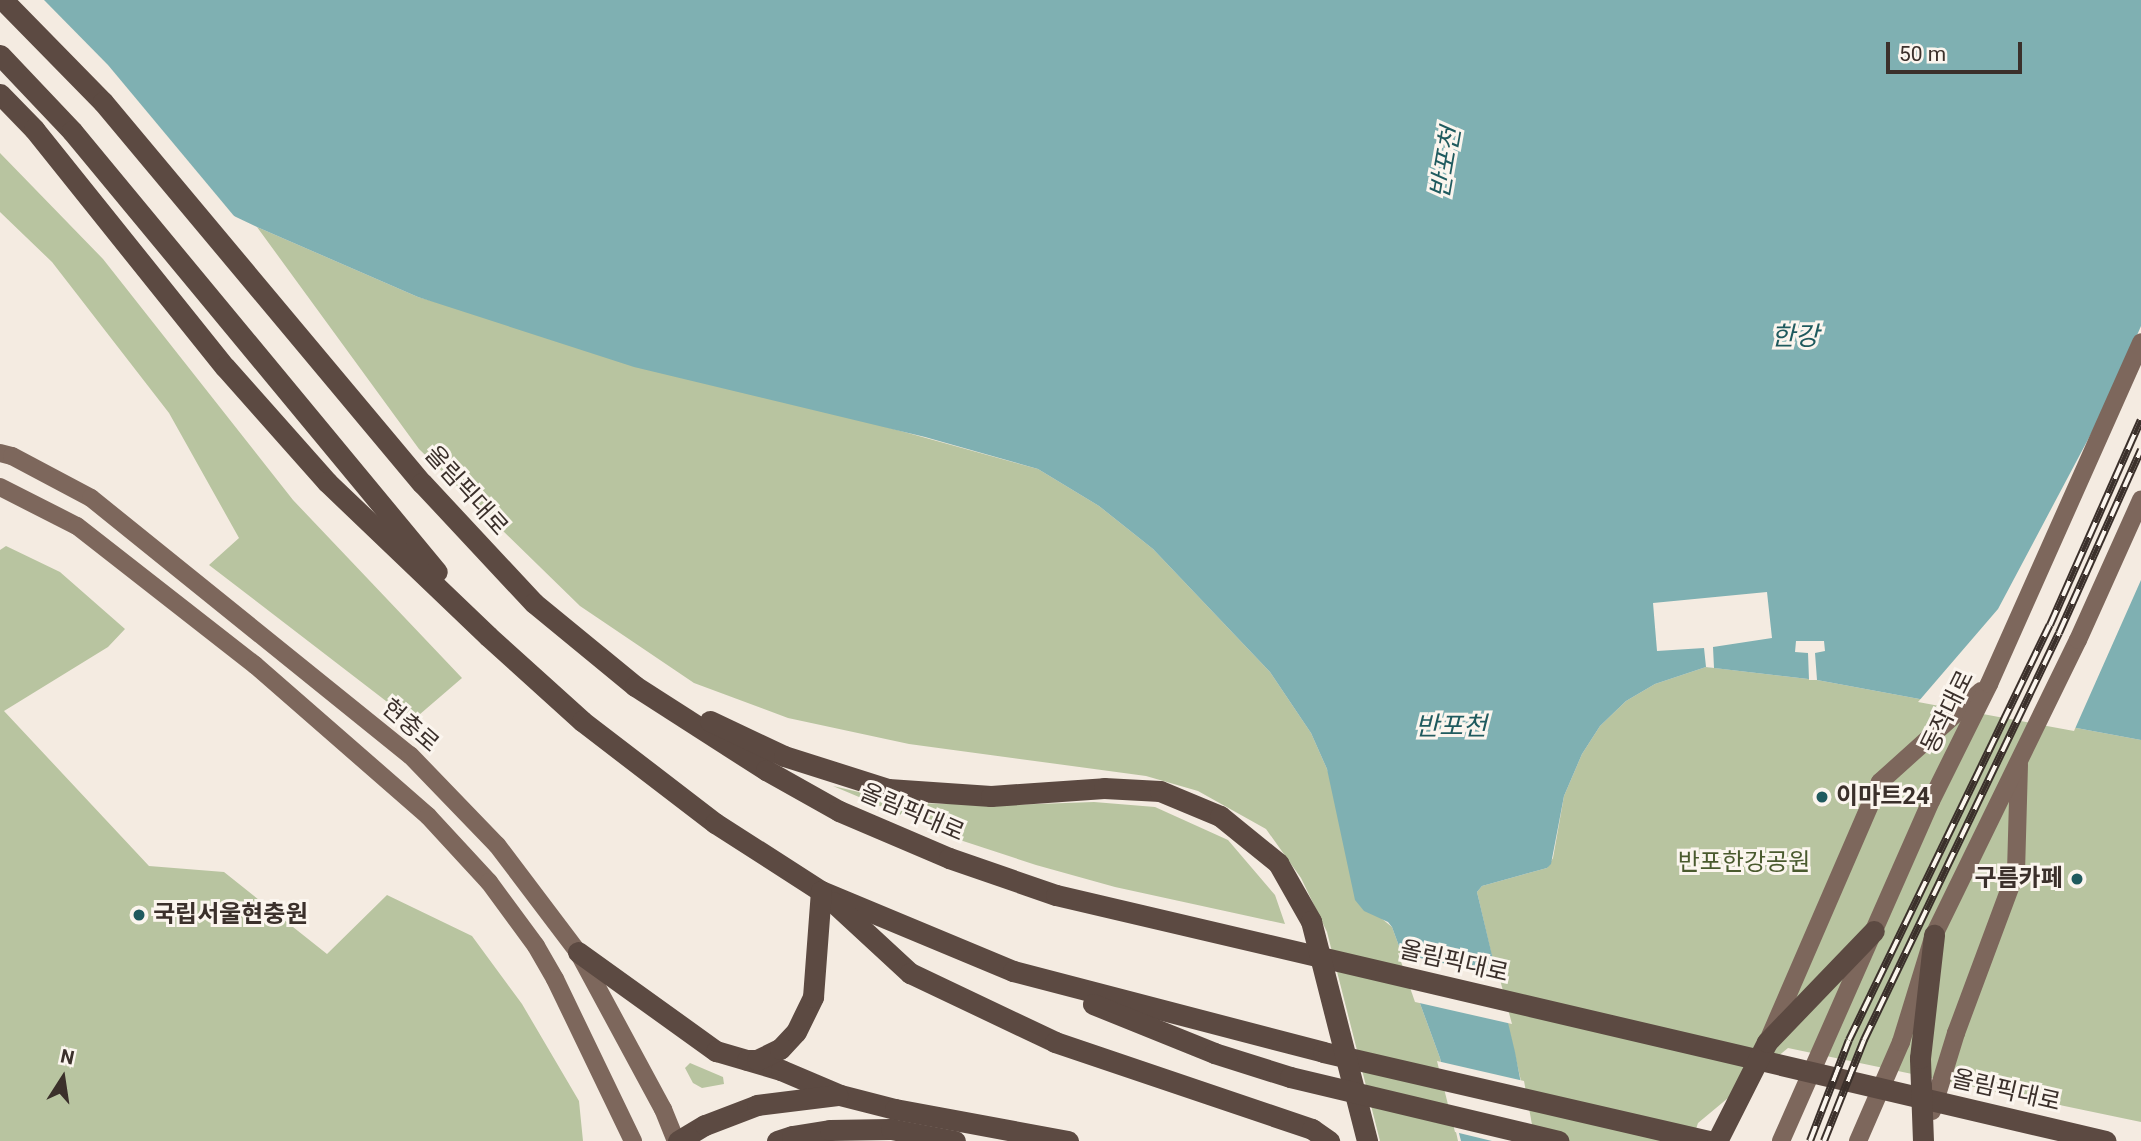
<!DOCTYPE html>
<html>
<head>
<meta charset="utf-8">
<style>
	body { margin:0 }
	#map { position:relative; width:2141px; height:1141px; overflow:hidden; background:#f4ebe1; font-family:Roboto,"Noto Sans KR",sans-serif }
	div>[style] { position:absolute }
	.green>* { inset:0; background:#b8c4a0 }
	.water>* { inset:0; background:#7fb0b2 }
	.pier>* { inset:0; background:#f4ebe1 }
	.primary>* { height:18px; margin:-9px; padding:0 9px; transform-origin:9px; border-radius:9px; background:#7d675c }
	.highway>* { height:21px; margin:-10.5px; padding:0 10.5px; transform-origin:10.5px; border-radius:10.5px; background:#5c4a42 }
	.rail>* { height:8px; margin-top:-4px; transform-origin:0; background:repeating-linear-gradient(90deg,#fbf5ee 0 16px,#3b302b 0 32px); box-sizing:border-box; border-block:2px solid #3b302b }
	.dots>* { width:19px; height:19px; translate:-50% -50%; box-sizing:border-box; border:4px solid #fbf5ee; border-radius:50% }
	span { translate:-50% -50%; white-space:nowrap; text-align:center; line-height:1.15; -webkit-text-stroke:6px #fbf5ee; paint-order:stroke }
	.street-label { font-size:24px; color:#3b302b }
	.poi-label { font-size:24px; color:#3b302b; font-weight:700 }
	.left { translate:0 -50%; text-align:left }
	.right { translate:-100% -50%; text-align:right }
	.park-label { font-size:24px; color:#4a5a2e }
	.water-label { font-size:26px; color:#1f5a5e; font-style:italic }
	.north { position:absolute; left:28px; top:1043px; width:70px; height:70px; -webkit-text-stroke:5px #fbf5ee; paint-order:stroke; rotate:12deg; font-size:19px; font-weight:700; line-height:28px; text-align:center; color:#3b302b }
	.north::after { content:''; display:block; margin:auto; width:24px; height:32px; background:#3b302b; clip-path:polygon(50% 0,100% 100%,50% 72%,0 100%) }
	.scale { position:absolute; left:1886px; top:42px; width:136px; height:32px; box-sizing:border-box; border:4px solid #3b302b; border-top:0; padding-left:9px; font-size:21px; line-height:24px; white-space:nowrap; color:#3b302b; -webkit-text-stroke:5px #fbf5ee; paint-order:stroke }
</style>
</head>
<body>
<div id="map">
	<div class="green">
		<i style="clip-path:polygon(0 153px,103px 259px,293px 500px,462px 678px,412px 721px,209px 565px,239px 538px,169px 413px,52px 262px,0 212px)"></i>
		<i style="clip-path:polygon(257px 227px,418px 297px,1038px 469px,1099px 506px,1153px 549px,1270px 672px,1311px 733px,1327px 769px,1381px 918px,1392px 927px,1440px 1058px,1458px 1141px,1380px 1141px,1327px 932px,1301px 878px,1266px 829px,1198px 791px,1146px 776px,909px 744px,788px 718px,694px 683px,580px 606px,419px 449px)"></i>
		<i style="clip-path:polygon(6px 546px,60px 572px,125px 629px,108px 647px,4px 711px,149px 866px,224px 872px,327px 954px,387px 895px,472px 936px,522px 1004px,579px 1101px,583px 1141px,0 1141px,0 550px)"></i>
		<i style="clip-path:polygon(1706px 667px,1817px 680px,2141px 740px,2141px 1122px,1788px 1048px,1698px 1123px,1692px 1141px,1535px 1141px,1477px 892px,1482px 886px,1547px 868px,1553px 858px,1564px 796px,1582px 754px,1600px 726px,1626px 701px,1655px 684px)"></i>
		<i style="clip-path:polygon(833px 786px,906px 803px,1007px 805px,1094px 802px,1155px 807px,1228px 840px,1275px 895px,1285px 924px,1115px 887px,1036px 865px,963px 841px)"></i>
		<i style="clip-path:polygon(690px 1063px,723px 1077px,724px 1084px,702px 1088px,693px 1083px,685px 1068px)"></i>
	</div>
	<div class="water">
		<i style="clip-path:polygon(0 0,2141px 0,2141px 740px,1817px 680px,1714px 668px,1706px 667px,1655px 684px,1626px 701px,1600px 726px,1582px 754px,1564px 796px,1551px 864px,1547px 868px,1482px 886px,1477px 892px,1515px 1052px,1532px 1141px,1461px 1141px,1440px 1058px,1392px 927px,1388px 922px,1364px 911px,1355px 900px,1327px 769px,1311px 733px,1270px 672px,1153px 549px,1099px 506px,1038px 469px,925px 437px,634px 367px,418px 297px,257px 227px,97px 151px)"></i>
	</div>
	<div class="pier">
		<i style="clip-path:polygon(0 0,44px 0,108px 65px,239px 222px,95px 154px,0 99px)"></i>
		<i style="clip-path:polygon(2141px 326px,2141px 580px,2074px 731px,1918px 702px,1998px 609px,2110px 398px)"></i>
		<i style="clip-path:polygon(1767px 592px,1772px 638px,1713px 647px,1714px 668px,1706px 667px,1704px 648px,1657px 651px,1653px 603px)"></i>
		<i style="clip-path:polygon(1796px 641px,1824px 641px,1825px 651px,1815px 653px,1817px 680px,1809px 680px,1808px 653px,1795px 652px)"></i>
		<i style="clip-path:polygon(1398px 953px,1499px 976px,1512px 1024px,1415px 1002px)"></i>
		<i style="clip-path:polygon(1437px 1061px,1524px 1081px,1535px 1141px,1492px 1141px,1455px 1132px)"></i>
	</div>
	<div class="primary">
		<i style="left:0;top:453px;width:12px;rotate:14deg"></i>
		<i style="left:12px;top:456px;width:89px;rotate:28deg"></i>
		<i style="left:91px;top:498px;width:410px;rotate:38.9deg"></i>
		<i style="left:410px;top:755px;width:125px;rotate:46deg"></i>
		<i style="left:497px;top:845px;width:134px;rotate:52.9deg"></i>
		<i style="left:578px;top:952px;width:179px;rotate:61.6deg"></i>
		<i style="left:663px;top:1109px;width:35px;rotate:68deg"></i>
		<i style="left:0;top:487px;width:86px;rotate:26.9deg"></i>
		<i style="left:77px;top:526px;width:226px;rotate:38deg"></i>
		<i style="left:255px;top:665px;width:230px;rotate:41.1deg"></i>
		<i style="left:428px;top:816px;width:90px;rotate:47.3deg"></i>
		<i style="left:489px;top:882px;width:79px;rotate:53.7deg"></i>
		<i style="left:536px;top:946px;width:38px;rotate:60deg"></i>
		<i style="left:555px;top:979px;width:180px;rotate:64.3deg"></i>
		<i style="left:1770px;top:1036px;width:277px;rotate:-66.6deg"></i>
		<i style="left:1880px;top:782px;width:136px;rotate:-42deg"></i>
		<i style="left:1932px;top:1111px;width:82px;rotate:-72.9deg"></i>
		<i style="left:1956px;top:1033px;width:172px;rotate:-69.6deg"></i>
		<i style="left:2016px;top:872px;width:107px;rotate:-88.4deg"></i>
		<i style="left:1781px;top:1141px;width:372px;rotate:-66.2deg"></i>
		<i style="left:1931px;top:801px;width:131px;rotate:-63.6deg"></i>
		<i style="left:1989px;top:684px;width:374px;rotate:-66deg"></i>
		<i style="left:1858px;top:1141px;width:108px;rotate:-66.5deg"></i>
		<i style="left:1901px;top:1042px;width:112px;rotate:-72.9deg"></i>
		<i style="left:1934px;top:935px;width:328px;rotate:-64deg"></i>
		<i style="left:2078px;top:640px;width:154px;rotate:-65.8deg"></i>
	</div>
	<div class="highway">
		<i style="left:3px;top:0;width:143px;rotate:45.6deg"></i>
		<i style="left:103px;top:102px;width:497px;rotate:50.1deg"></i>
		<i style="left:422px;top:483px;width:164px;rotate:47deg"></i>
		<i style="left:534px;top:603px;width:131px;rotate:39.4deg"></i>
		<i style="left:635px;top:686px;width:156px;rotate:32.7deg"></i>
		<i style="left:766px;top:770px;width:84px;rotate:29.3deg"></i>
		<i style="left:839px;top:811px;width:120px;rotate:23.1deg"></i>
		<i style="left:949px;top:858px;width:113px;rotate:19.1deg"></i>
		<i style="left:1056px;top:895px;width:1078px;rotate:13.19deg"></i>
		<i style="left:0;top:55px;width:105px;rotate:46.5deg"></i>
		<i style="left:72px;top:131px;width:572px;rotate:50.39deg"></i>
		<i style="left:0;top:94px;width:49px;rotate:45.8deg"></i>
		<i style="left:34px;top:129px;width:305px;rotate:51.3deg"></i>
		<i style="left:225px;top:367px;width:154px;rotate:48.4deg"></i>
		<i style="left:327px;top:482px;width:223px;rotate:43.7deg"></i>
		<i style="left:488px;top:636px;width:127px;rotate:42.1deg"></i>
		<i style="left:582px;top:721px;width:168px;rotate:37.5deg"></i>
		<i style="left:715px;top:823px;width:126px;rotate:32.7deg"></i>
		<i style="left:821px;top:891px;width:208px;rotate:22.6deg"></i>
		<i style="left:1013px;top:971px;width:320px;rotate:14.6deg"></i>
		<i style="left:1323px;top:1052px;width:396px;rotate:13deg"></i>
		<i style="left:710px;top:721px;width:82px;rotate:25.3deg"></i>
		<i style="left:784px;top:756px;width:109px;rotate:17.6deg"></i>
		<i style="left:888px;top:789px;width:103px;rotate:3.9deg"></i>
		<i style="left:991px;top:796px;width:113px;rotate:-4deg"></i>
		<i style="left:1104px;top:788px;width:56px;rotate:3.1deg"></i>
		<i style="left:1160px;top:791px;width:65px;rotate:22.6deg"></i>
		<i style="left:1220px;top:816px;width:75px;rotate:39deg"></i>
		<i style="left:1278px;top:863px;width:67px;rotate:60.4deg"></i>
		<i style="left:1311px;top:921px;width:227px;rotate:75.7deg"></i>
		<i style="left:833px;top:902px;width:105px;rotate:42.7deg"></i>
		<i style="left:910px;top:973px;width:161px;rotate:25.4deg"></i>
		<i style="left:1055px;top:1042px;width:271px;rotate:18.7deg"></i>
		<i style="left:1312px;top:1129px;width:21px;rotate:35deg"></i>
		<i style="left:578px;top:952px;width:170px;rotate:35.7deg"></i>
		<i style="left:716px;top:1051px;width:68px;rotate:16.3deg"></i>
		<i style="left:781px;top:1070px;width:64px;rotate:23deg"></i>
		<i style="left:840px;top:1095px;width:57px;rotate:14.3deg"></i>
		<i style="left:895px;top:1109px;width:176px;rotate:10.5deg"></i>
		<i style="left:1093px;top:1004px;width:131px;rotate:22deg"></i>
		<i style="left:1214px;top:1053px;width:80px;rotate:17.5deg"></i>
		<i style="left:1290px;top:1077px;width:276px;rotate:13.4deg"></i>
		<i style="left:747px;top:1060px;width:10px"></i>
		<i style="left:757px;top:1060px;width:25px;rotate:-26deg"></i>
		<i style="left:780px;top:1049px;width:23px;rotate:-47deg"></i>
		<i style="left:796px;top:1032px;width:39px;rotate:-64deg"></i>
		<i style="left:813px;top:997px;width:106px;rotate:-85.7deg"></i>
		<i style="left:678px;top:1141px;width:31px;rotate:-31deg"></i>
		<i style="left:705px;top:1125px;width:56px;rotate:-21deg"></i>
		<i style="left:757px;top:1105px;width:81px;rotate:-7.1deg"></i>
		<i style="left:777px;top:1141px;width:16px;rotate:-18deg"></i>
		<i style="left:792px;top:1136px;width:38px;rotate:-9deg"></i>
		<i style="left:830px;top:1130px;width:61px;rotate:-0.9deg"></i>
		<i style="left:891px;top:1129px;width:65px;rotate:10.6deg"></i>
		<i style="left:1717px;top:1141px;width:111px;rotate:-63.2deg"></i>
		<i style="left:1767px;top:1042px;width:154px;rotate:-46.1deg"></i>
		<i style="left:1923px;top:1141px;width:83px;rotate:-92.1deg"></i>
		<i style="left:1920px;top:1058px;width:124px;rotate:-83.5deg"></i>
	</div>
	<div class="rail">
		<i style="left:1810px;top:1141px;width:108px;rotate:-68.9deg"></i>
		<i style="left:1849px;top:1040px;width:461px;rotate:-64.2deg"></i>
		<i style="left:2050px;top:625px;width:224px;rotate:-66.1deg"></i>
		<i style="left:1824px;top:1141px;width:109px;rotate:-68.4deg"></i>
		<i style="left:1864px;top:1040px;width:451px;rotate:-64.4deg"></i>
		<i style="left:2059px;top:633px;width:201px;rotate:-65.9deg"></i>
	</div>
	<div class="dots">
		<i style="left:1822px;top:797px;background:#1f5a5e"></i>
		<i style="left:2077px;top:879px;background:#1f5a5e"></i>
		<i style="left:139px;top:915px;background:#1f5a5e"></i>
	</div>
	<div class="street-label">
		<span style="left:466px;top:491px;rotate:48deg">올림픽대로</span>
		<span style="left:1948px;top:712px;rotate:-64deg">동작대로</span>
		<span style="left:410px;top:726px;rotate:41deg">현충로</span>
		<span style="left:912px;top:813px;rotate:23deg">올림픽대로</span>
		<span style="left:1454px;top:962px;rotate:13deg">올림픽대로</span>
		<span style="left:2006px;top:1091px;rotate:13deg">올림픽대로</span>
	</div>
	<div class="poi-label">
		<span class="left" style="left:1836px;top:797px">이마트24</span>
		<span class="right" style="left:2063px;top:879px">구름카페</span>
		<span class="left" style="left:153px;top:915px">국립서울현충원</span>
	</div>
	<div class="park-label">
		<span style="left:1744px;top:863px">반포한강공원</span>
	</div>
	<div class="water-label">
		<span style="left:1446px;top:163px;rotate:-80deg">반포천</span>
		<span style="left:1795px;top:337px">한강</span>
		<span style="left:1451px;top:727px">반포천</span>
	</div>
	<div class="north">N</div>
	<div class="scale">50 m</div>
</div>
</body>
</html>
